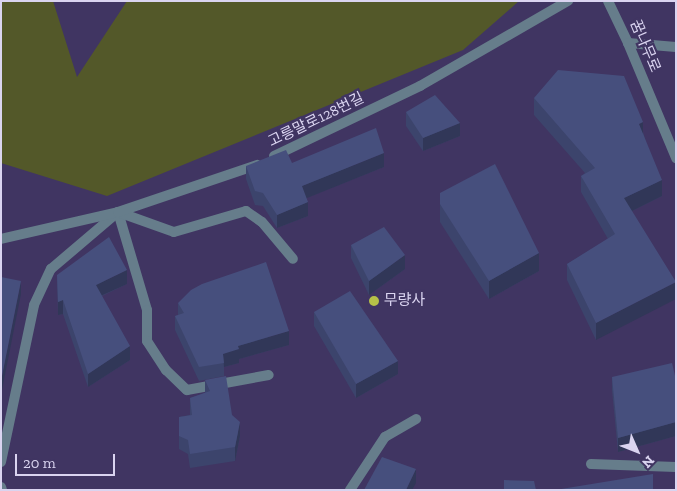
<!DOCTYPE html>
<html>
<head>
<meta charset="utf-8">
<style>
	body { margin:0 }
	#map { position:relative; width:677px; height:491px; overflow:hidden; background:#403562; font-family:"Zilla Slab","Noto Sans KR",serif }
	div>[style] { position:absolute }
	.green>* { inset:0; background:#535829 }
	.lane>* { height:10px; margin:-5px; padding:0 5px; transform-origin:5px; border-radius:5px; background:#667d8b }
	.street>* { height:10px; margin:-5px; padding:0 5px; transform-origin:5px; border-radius:5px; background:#667d8b }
	.wall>* { inset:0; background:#3c446c }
	.shaded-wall>* { inset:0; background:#313758 }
	.building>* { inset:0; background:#464f7d }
	.dots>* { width:14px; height:14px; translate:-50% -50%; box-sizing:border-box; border:2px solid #403562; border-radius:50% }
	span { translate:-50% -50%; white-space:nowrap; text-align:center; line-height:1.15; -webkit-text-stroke:4.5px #403562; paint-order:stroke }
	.street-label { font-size:15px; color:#dad4f0 }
	.poi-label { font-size:15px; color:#dad4f0 }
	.left { translate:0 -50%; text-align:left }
	.frame { position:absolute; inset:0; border:2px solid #dad4f0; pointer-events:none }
	.north { position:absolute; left:612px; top:426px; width:50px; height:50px; -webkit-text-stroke:4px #403562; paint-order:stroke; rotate:134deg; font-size:14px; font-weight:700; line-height:20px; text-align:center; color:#dad4f0 }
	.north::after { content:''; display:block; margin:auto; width:18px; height:22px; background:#dad4f0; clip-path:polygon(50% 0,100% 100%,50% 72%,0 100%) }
	.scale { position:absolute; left:15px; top:454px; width:100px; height:22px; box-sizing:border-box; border:2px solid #dad4f0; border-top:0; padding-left:6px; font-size:15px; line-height:18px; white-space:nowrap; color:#dad4f0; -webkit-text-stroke:4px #403562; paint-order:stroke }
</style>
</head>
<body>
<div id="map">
	<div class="green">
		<i style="clip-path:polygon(1px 1px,53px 1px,77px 77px,127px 1px,519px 1px,463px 50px,107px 196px,1px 163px)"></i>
	</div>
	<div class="lane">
		<i style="left:628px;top:43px;width:48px;rotate:4.8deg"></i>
		<i style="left:118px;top:212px;width:102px;rotate:73.5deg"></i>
		<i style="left:147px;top:310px;width:31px;rotate:90deg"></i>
		<i style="left:147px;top:341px;width:35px;rotate:57deg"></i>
		<i style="left:166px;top:370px;width:29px;rotate:44deg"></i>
		<i style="left:187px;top:390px;width:83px;rotate:-10.4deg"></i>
		<i style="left:118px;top:212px;width:59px;rotate:19.7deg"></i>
		<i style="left:174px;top:232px;width:75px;rotate:-16.3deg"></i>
		<i style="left:246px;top:211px;width:19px;rotate:35deg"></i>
		<i style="left:262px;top:222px;width:48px;rotate:50deg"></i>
		<i style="left:1px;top:462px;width:160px;rotate:-78.1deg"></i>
		<i style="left:34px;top:305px;width:40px;rotate:-65deg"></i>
		<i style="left:51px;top:269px;width:88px;rotate:-40.4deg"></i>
		<i style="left:591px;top:464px;width:85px;rotate:2deg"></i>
		<i style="left:1px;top:487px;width:3px;rotate:72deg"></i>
	</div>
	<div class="street">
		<i style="left:608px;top:1px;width:47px;rotate:64.5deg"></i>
		<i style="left:628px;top:43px;width:125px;rotate:67.3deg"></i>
		<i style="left:274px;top:156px;width:162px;rotate:-25.6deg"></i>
		<i style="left:420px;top:86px;width:171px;rotate:-29.9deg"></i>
		<i style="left:1px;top:239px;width:120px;rotate:-13deg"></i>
		<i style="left:118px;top:212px;width:147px;rotate:-18.7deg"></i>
		<i style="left:350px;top:490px;width:64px;rotate:-56.6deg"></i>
		<i style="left:385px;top:437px;width:36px;rotate:-30deg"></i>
	</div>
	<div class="wall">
		<i style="clip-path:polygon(534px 98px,643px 132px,662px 196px,632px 211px,596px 340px,567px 280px,567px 264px,608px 239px,581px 192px,581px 176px,585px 173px,534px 115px)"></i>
		<i style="clip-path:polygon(406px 112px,460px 136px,423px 151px,406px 126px)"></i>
		<i style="clip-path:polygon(246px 166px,384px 167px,306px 198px,308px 216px,277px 228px,263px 206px,255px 205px,246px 179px)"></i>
		<i style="clip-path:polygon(440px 193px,539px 271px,489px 299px,440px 222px)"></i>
		<i style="clip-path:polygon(351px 245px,405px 269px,369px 295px,351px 258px)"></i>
		<i style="clip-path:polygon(57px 275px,127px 284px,102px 296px,130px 360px,88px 387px,63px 314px,58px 315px)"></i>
		<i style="clip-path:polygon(178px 303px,289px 345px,239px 359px,239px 363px,224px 367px,224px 376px,199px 381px,175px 330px,175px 316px,178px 315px)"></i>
		<i style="clip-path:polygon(314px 312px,398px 374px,356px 398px,314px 326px)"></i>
		<i style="clip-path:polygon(612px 377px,676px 380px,676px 436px,618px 452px,612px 390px)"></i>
		<i style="clip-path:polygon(205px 380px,232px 415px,240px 436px,235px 461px,190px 468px,188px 454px,179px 449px,179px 417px,190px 415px,190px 398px,205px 393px)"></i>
	</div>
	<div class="shaded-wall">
		<i style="clip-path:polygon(643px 122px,643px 139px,639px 124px)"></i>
		<i style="clip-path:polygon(460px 123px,460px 136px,423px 151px,423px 138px)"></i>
		<i style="clip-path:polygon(384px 153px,384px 167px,302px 200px,302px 186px)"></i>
		<i style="clip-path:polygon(662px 180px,662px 196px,624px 215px,624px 198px)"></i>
		<i style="clip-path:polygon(308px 202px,308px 216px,277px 228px,277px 215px)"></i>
		<i style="clip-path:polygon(539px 253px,539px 271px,489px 299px,489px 281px)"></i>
		<i style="clip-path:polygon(405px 255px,405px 269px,369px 295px,369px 281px)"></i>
		<i style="clip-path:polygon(127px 270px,127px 284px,96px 298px,96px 285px)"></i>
		<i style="clip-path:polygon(21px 281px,21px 294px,1px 395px,1px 381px)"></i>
		<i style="clip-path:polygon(676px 282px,676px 299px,596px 340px,596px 323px)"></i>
		<i style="clip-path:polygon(63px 300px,63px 314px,58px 315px,58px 302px)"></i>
		<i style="clip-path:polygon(289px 331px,289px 345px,239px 359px,239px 363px,224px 367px,223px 354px,238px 346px)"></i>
		<i style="clip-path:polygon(130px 346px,130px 360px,88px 387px,88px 374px)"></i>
		<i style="clip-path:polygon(398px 361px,398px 374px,356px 398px,356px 384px)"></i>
		<i style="clip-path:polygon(240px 422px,240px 436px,235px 461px,235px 447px)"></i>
		<i style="clip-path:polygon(676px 422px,676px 436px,618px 452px,618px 438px)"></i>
		<i style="clip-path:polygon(416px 469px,416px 483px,412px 490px,406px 490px)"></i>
	</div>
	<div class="building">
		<i style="clip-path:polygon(558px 70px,624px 76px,643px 122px,639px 124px,662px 180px,624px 198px,676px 282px,596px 323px,567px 264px,615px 234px,581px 176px,595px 168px,534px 98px)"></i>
		<i style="clip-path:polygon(435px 95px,460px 123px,423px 138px,406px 112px)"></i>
		<i style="clip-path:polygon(376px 128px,384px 153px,302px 186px,308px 202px,277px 215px,263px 193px,255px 191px,246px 166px,286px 150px,292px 163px)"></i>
		<i style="clip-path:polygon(495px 164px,539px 253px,489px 281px,440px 204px,440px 193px)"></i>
		<i style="clip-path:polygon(384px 227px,405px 255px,369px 281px,351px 245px)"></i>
		<i style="clip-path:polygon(109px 237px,127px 270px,96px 285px,130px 346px,88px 374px,63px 300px,58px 302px,57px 275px)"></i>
		<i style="clip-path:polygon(266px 262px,289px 331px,238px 346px,239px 349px,223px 354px,224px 363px,199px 367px,175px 316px,184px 313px,178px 303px,191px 290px,202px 284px)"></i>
		<i style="clip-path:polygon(1px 277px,21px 281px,1px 381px)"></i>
		<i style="clip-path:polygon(350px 291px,398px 361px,356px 384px,314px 312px)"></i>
		<i style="clip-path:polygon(672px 363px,676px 380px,676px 422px,618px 438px,612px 377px)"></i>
		<i style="clip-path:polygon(226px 376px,232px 415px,240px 422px,235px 447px,190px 454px,188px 440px,179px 436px,179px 417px,192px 415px,190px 398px,210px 391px,205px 380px)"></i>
		<i style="clip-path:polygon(382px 457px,416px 469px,406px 490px,364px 490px)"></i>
		<i style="clip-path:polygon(653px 474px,653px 490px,555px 490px)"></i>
		<i style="clip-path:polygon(504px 480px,534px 481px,536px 490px,504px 490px)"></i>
	</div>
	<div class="dots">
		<i style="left:374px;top:301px;background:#b6c148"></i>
	</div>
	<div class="street-label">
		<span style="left:645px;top:46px;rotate:67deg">꿈나무로</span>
		<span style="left:316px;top:120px;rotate:-26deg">고릉말로128번길</span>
	</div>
	<div class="poi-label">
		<span class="left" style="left:384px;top:301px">무량사</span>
	</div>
	<div class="frame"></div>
	<div class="north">N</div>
	<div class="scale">20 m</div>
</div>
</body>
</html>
